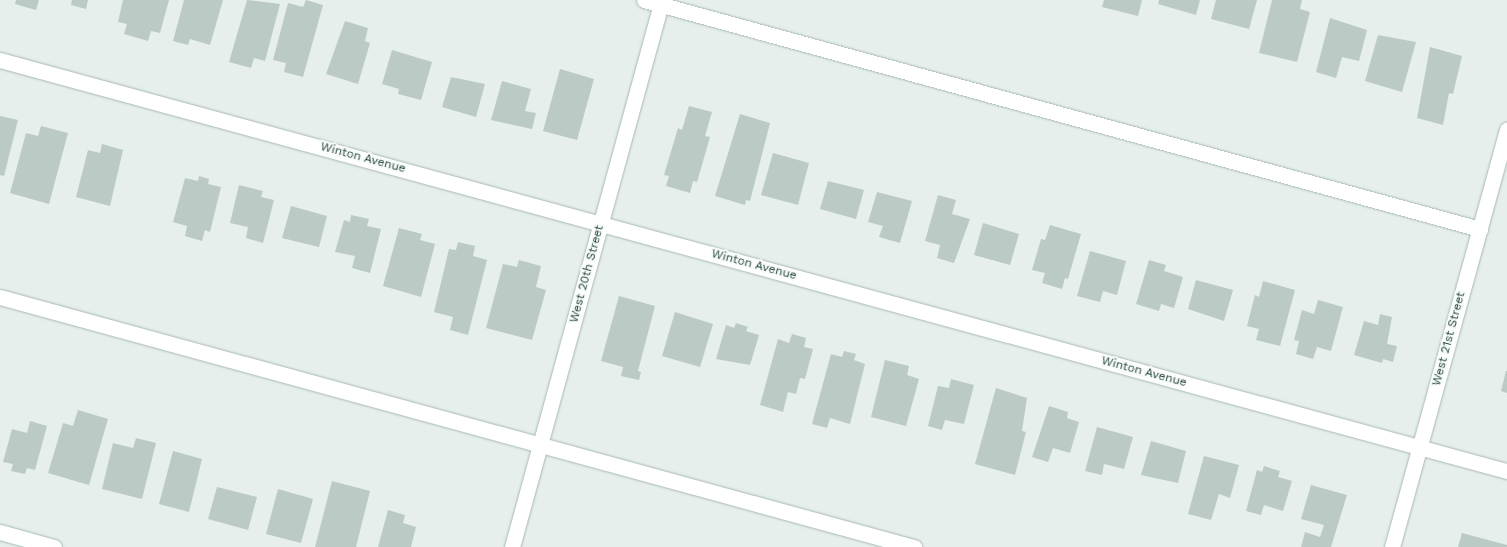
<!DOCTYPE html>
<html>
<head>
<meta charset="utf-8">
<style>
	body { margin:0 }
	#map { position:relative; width:1507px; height:547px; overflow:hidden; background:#e6efeb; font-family:"Work Sans",sans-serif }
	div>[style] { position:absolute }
	.building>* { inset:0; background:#bbcac4 }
	.roads { filter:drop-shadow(0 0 1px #a8b8b2) drop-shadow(0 0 1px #a8b8b2) }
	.service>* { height:15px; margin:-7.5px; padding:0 7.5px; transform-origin:7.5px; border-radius:7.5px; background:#fff }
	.minor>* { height:15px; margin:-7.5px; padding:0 7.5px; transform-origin:7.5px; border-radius:7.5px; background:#fff }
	span { translate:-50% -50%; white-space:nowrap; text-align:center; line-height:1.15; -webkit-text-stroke:4px #f7fbf9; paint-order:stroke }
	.street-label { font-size:12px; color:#24423a }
</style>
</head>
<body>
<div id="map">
	<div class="building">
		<i style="clip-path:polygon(16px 0,39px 0,36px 10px,15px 4px)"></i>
		<i style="clip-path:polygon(72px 0,88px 0,86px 9px,71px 5px)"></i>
		<i style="clip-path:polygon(123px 0,169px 0,160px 33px,151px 31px,148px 41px,124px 34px,127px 24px,118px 22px)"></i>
		<i style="clip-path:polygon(184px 0,223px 0,210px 45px,190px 39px,188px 45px,173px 41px)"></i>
		<i style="clip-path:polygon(247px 0,280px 4px,265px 61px,254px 58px,251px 68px,229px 62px)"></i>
		<i style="clip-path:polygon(306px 0,323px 5px,303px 77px,284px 72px,286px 63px,273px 60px,288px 3px,303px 7px)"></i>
		<i style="clip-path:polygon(1104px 0,1142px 0,1138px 16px,1102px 7px)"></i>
		<i style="clip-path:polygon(1159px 0,1200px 0,1196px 15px,1158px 4px)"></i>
		<i style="clip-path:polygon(1216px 0,1257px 0,1249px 29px,1211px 19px)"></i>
		<i style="clip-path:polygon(1272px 0,1302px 0,1300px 9px,1310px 12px,1297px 62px,1259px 53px)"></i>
		<i style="clip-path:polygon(1330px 18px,1367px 30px,1359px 61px,1342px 57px,1336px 78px,1316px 72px)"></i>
		<i style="clip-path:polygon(345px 21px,368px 28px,365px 41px,370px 43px,358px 84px,326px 74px)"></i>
		<i style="clip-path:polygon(1378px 35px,1416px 42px,1402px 92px,1365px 81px)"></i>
		<i style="clip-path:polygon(1430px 47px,1462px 56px,1453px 94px,1449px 93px,1443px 125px,1417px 118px)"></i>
		<i style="clip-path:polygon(392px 50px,432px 62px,421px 100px,398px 94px,399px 89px,382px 84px)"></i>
		<i style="clip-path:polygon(560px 69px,594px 79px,577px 140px,543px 131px)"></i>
		<i style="clip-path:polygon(451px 77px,485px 84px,476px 117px,442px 107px)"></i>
		<i style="clip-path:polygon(502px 81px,531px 89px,525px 111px,536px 113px,532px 129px,491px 120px)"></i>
		<i style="clip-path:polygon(689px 106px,712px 112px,705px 136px,710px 137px,697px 182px,693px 181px,690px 193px,666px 186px,669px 176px,664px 175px,678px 128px,682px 130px)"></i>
		<i style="clip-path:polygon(740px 114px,770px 123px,750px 201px,746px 200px,745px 205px,715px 196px)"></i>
		<i style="clip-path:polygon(0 116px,18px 120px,4px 176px,0 175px)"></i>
		<i style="clip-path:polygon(41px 126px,68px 133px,49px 204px,10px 193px,26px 133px,38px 136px)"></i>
		<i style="clip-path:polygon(102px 144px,123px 150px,110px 206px,76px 197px,88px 150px,100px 153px)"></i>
		<i style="clip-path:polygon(773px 153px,809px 163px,798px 205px,761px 195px)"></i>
		<i style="clip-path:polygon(199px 176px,209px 179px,208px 184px,221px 187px,210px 232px,205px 230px,202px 241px,185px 236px,187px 226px,173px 222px,185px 178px,198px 181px)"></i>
		<i style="clip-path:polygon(828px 181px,864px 190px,856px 219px,820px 209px)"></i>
		<i style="clip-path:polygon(239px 185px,263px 191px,261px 197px,274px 200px,263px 243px,246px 238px,248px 227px,230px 223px)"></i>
		<i style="clip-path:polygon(877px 192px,912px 201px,900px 243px,879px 237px,883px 226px,868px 222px)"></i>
		<i style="clip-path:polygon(938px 195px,956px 200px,952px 214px,970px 219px,954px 263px,937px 258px,940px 245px,925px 241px)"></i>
		<i style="clip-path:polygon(291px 206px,327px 216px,319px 247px,282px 238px)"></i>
		<i style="clip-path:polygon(351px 215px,369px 219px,367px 226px,381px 229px,370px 273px,352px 268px,355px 256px,335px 252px,344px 220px,350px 222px)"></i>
		<i style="clip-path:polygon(983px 223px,1019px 234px,1010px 265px,974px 255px)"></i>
		<i style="clip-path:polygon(1050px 225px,1081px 234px,1068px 279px,1065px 278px,1062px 289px,1042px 283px,1045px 273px,1032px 270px,1041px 239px,1045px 240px)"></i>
		<i style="clip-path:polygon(399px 228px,422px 234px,420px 240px,435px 244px,421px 297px,383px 286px)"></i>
		<i style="clip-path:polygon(458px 242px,475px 246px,473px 256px,487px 260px,468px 335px,450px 330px,453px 317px,434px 312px,449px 249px,456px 250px)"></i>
		<i style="clip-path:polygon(1090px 251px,1126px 261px,1117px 295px,1103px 291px,1100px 302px,1077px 296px)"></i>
		<i style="clip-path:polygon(519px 260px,541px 266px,536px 287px,546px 290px,532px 340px,486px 328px,503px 264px,517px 267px)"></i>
		<i style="clip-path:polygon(1149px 260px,1166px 265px,1164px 271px,1183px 277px,1174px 308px,1161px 304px,1159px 311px,1136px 304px)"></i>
		<i style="clip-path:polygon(1196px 280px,1233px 290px,1224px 321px,1188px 309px)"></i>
		<i style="clip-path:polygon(1263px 281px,1295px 290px,1280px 346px,1256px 340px,1259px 329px,1247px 326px,1255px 295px,1259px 297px)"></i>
		<i style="clip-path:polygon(619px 296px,655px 306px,638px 371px,641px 372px,639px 380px,621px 376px,623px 367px,601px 361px)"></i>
		<i style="clip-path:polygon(1318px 300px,1343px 307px,1331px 351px,1317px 347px,1313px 359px,1296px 354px,1299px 341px,1294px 340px,1302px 310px,1314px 314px)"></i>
		<i style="clip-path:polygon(675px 312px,713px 324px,700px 367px,662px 356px)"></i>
		<i style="clip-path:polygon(1380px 314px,1392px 317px,1387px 344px,1397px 346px,1393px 362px,1383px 359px,1382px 363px,1354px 355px,1364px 321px,1378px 325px)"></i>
		<i style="clip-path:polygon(736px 323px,748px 327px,746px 331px,759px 335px,750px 365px,716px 359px,726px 325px,734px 328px)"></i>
		<i style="clip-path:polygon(792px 334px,806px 338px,804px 347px,813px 349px,805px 379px,800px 378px,796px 394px,788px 392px,783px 412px,760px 405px,778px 339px,789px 343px)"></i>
		<i style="clip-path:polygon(844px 351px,856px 354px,854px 360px,865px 364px,850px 424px,830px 418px,827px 428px,812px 424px,831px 354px,842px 357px)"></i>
		<i style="clip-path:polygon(885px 360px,909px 366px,907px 375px,919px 379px,906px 426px,871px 417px)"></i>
		<i style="clip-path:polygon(1506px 371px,1507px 371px,1507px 393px,1501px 391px)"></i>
		<i style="clip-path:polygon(951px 379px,974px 385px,964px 424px,945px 420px,942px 430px,928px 426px,938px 386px,949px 388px)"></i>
		<i style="clip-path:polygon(996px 388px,1027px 398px,1022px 431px,1026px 432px,1015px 475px,975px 464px)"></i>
		<i style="clip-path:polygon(1049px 406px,1068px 412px,1067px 418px,1079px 422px,1070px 453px,1053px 448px,1048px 462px,1032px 457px)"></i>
		<i style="clip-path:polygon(78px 410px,108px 419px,89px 485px,48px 473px,63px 423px,73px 426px)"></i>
		<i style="clip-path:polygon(30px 421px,47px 426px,35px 470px,27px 468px,25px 474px,11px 471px,13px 464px,3px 462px,12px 429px,27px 433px)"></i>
		<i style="clip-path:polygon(1097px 427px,1133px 437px,1124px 469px,1104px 464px,1102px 475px,1085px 471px)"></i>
		<i style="clip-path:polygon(136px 438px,156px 443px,142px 499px,102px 489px,113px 443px,133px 448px)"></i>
		<i style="clip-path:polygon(1151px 441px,1186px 451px,1178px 483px,1141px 475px)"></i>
		<i style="clip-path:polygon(173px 451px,202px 459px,189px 512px,159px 504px)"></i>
		<i style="clip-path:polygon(1204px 456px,1239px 465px,1230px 498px,1219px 494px,1211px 520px,1188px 514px)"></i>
		<i style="clip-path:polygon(1264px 466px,1280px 471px,1278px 477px,1292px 481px,1283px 511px,1264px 505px,1261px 515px,1246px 511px,1257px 470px,1262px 472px)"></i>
		<i style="clip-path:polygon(332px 481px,370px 491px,356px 547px,315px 547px)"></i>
		<i style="clip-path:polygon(1311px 485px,1347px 495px,1331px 547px,1301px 547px,1305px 532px,1320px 537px,1324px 525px,1301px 519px)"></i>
		<i style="clip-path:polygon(217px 487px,257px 497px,248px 530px,208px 519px)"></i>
		<i style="clip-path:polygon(278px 489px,313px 499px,301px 543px,266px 534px)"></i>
		<i style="clip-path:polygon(388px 510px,405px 515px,403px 523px,416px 527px,411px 547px,378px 547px)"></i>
		<i style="clip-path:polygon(1462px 533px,1507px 545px,1507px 547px,1458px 547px)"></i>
	</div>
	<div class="roads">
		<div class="service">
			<i style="left:644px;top:0;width:867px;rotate:15.32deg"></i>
			<i style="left:0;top:297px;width:948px;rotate:15.3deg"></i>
		</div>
		<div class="minor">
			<i style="left:0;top:60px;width:1562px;rotate:15.26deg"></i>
			<i style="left:0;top:532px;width:56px;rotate:15.5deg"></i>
			<i style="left:512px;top:547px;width:567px;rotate:-74.67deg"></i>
			<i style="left:1392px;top:547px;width:433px;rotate:-74.6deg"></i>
		</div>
	</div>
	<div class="street-label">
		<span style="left:363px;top:158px;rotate:15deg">Winton Avenue</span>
		<span style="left:754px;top:265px;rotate:15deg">Winton Avenue</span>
		<span style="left:587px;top:274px;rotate:-75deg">West 20th Street</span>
		<span style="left:1449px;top:339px;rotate:-75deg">West 21st Street</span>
		<span style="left:1144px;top:372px;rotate:15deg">Winton Avenue</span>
	</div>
</div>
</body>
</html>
